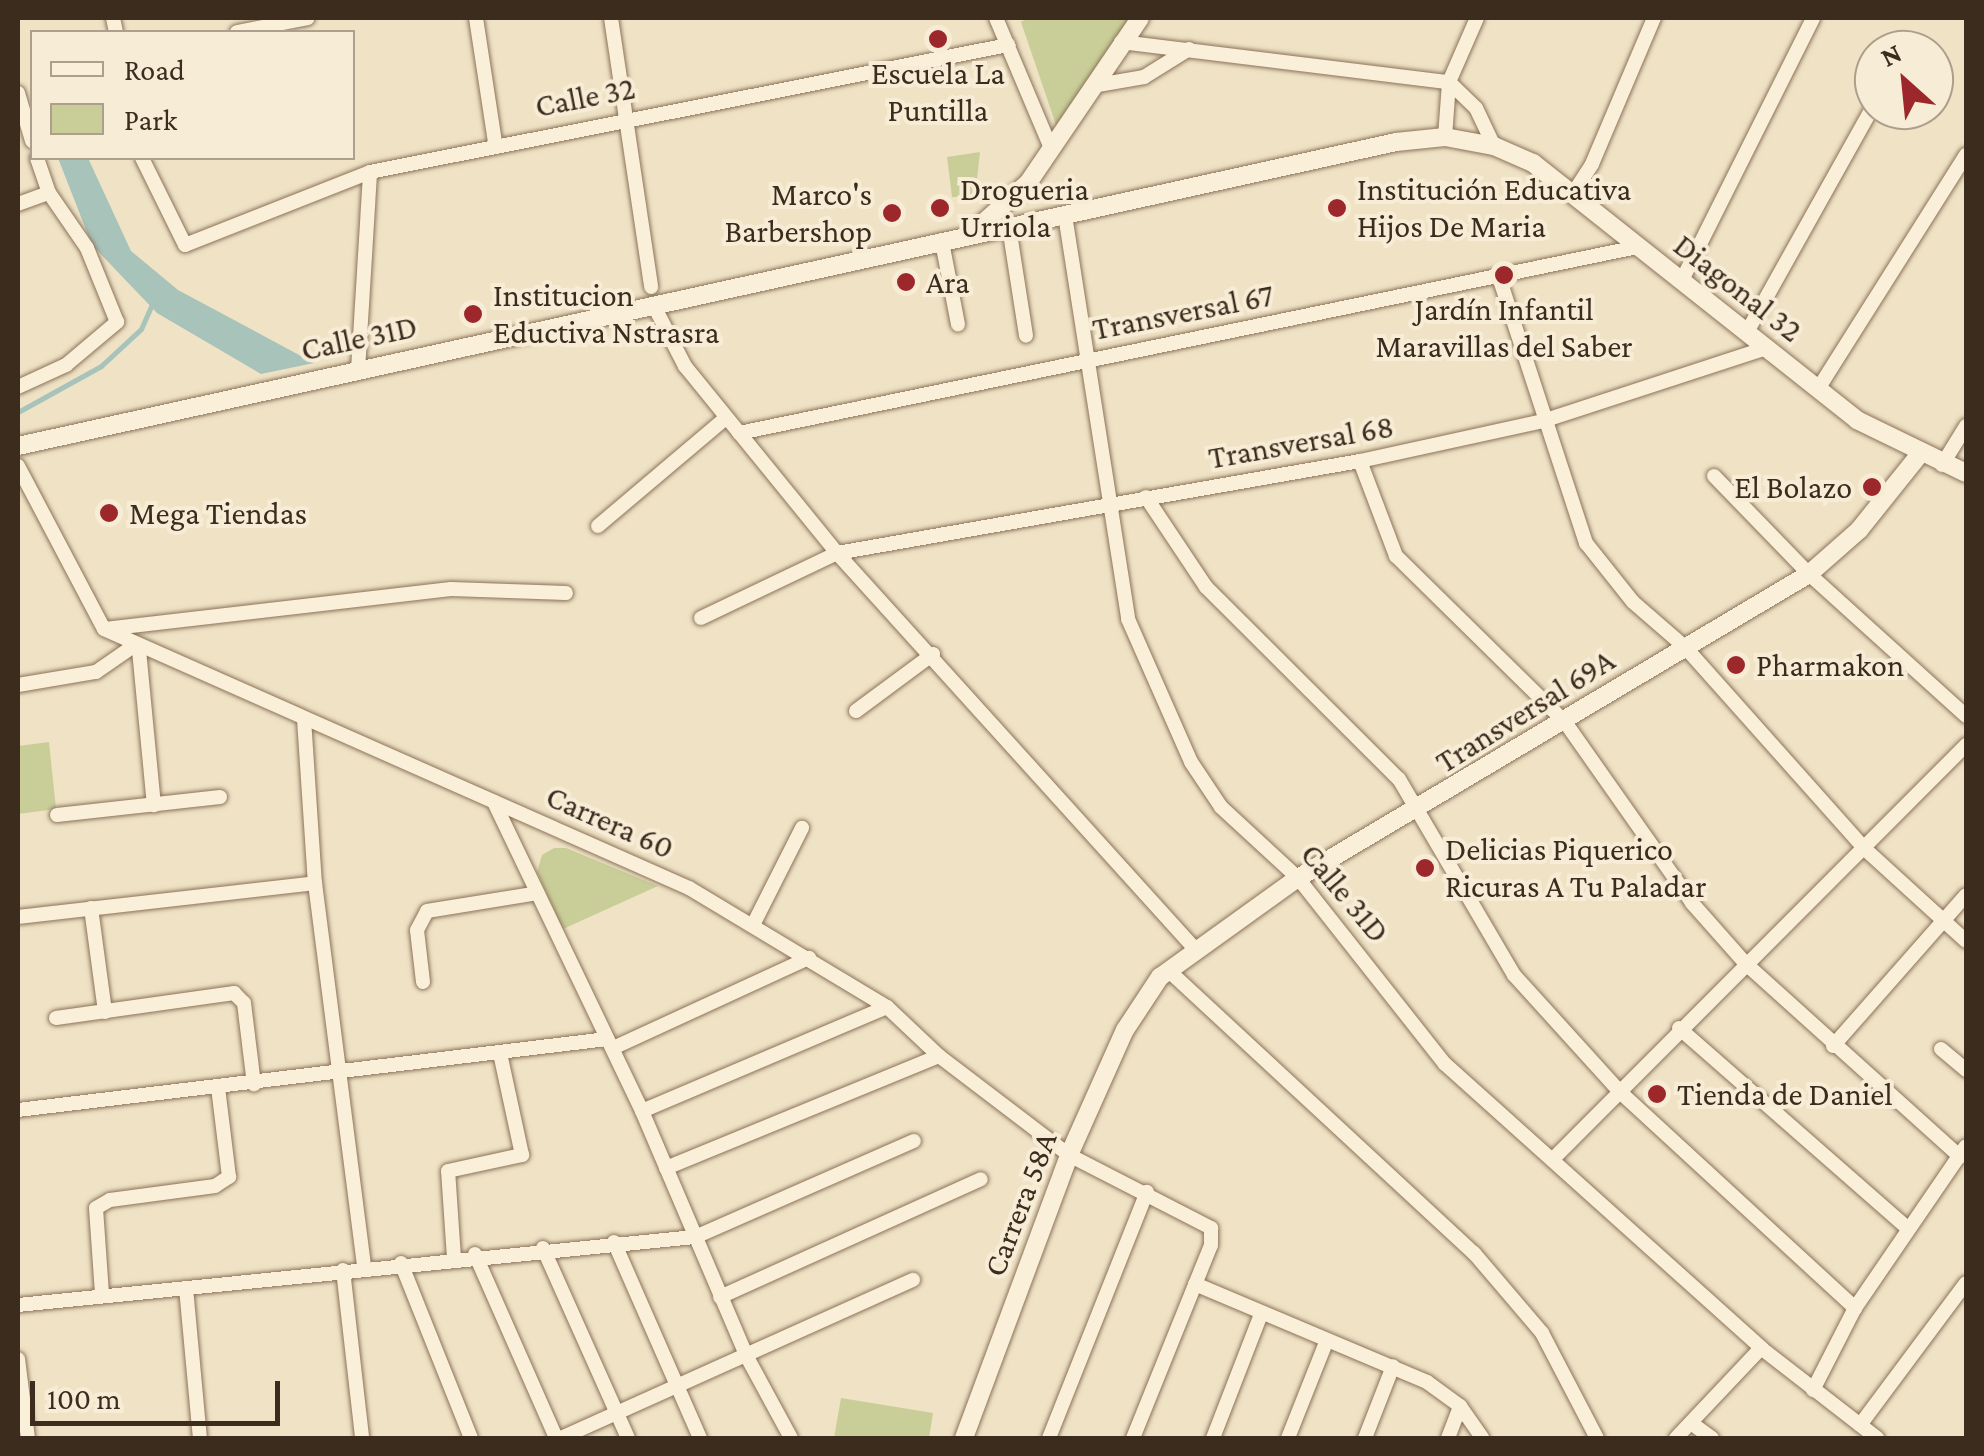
<!DOCTYPE html>
<html>
<head>
<meta charset="utf-8">
<style>
	body { margin:0 }
	#map { position:relative; width:1984px; height:1456px; overflow:hidden; background:#efe2c5; font-family:"Crimson Pro",serif }
	div>[style] { position:absolute }
	.green>* { inset:0; background:#c9ce98 }
	.water>* { inset:0; background:#a7c3ba }
	.stream>* { height:5px; margin:-2.5px; padding:0 2.5px; transform-origin:2.5px; border-radius:2.5px; background:#a7c3ba }
	.roads { filter:drop-shadow(0 0 2px #8b735a) drop-shadow(0 0 2px #8b735a) }
	.minor>* { height:14px; margin:-7px; padding:0 7px; transform-origin:7px; border-radius:7px; background:#faefd8 }
	.tertiary>* { height:18px; margin:-9px; padding:0 9px; transform-origin:9px; border-radius:9px; background:#faefd8 }
	.dots>* { width:28px; height:28px; translate:-50% -50%; box-sizing:border-box; border:5px solid #f7ecd5; border-radius:50% }
	span { translate:-50% -50%; white-space:nowrap; text-align:center; line-height:1.15; -webkit-text-stroke:8px #f7ecd5; paint-order:stroke }
	.poi-label { font-size:32px; color:#3b2c1e }
	.left { translate:0 -50%; text-align:left }
	.right { translate:-100% -50%; text-align:right }
	.street-label { font-size:32px; color:#3b2c1e }
	.frame { position:absolute; inset:0; border:20px solid #3b2c1e; pointer-events:none }
	.legend { position:absolute; left:30px; top:30px; width:325px; height:130px; box-sizing:border-box; background:#f7ecd5; border:2px solid #ac9f8c; margin:0; padding:12px 18px; list-style:none; font-size:30px; color:#3b2c1e }
	.legend li { display:flex; align-items:center; gap:20px; height:50px }
	.legend b { width:50px; border:2px solid #ac9f8c }
	.north { position:absolute; left:1854px; top:30px; width:100px; height:100px; box-sizing:border-box; background:#f7ecd5; border:2px solid #ac9f8c; border-radius:50%; rotate:333deg; font-size:28px; font-weight:700; line-height:40px; text-align:center; color:#3b2c1e }
	.north::after { content:''; display:block; margin:auto; width:35px; height:45px; background:#9c282c; clip-path:polygon(50% 0,100% 100%,50% 72%,0 100%) }
	.scale { position:absolute; left:30px; top:1381px; width:250px; height:45px; box-sizing:border-box; border:5px solid #3b2c1e; border-top:0; padding-left:12px; font-size:30px; line-height:35px; white-space:nowrap; color:#3b2c1e; -webkit-text-stroke:8px #f7ecd5; paint-order:stroke }
</style>
</head>
<body>
<div id="map">
	<div class="green">
		<i style="clip-path:polygon(1028px 18px,1132px 18px,1056px 125px,1021px 22px)"></i>
		<i style="clip-path:polygon(980px 152px,975px 197px,952px 197px,947px 157px)"></i>
		<i style="clip-path:polygon(49px 742px,56px 809px,18px 814px,18px 746px)"></i>
		<i style="clip-path:polygon(554px 848px,566px 848px,658px 886px,563px 929px,537px 872px,542px 855px)"></i>
		<i style="clip-path:polygon(841px 1398px,933px 1413px,929px 1438px,834px 1438px)"></i>
	</div>
	<div class="water">
		<i style="clip-path:polygon(58px 158px,88px 158px,131px 251px,178px 290px,314px 363px,261px 374px,157px 313px,92px 245px)"></i>
	</div>
	<div class="stream">
		<i style="left:18px;top:412px;width:95px;rotate:-29deg"></i>
		<i style="left:101px;top:366px;width:54px;rotate:-42.8deg"></i>
		<i style="left:141px;top:329px;width:27px;rotate:-66deg"></i>
	</div>
	<div class="roads">
		<div class="minor">
			<i style="left:113px;top:18px;width:14px;rotate:78deg"></i>
			<i style="left:476px;top:18px;width:125px;rotate:81.3deg"></i>
			<i style="left:611px;top:18px;width:272px;rotate:81.5deg"></i>
			<i style="left:996px;top:18px;width:141px;rotate:67.1deg"></i>
			<i style="left:237px;top:32px;width:72px;rotate:-11.2deg"></i>
			<i style="left:1121px;top:42px;width:330px;rotate:7deg"></i>
			<i style="left:1449px;top:82px;width:37px;rotate:44deg"></i>
			<i style="left:1476px;top:108px;width:42px;rotate:64.7deg"></i>
			<i style="left:1092px;top:86px;width:53px;rotate:-9.8deg"></i>
			<i style="left:1144px;top:77px;width:53px;rotate:-31.9deg"></i>
			<i style="left:18px;top:93px;width:50px;rotate:73.7deg"></i>
			<i style="left:1445px;top:137px;width:55px;rotate:-85.8deg"></i>
			<i style="left:1449px;top:82px;width:70px;rotate:-66.4deg"></i>
			<i style="left:142px;top:158px;width:97px;rotate:63.7deg"></i>
			<i style="left:185px;top:245px;width:199px;rotate:-21.5deg"></i>
			<i style="left:370px;top:172px;width:651px;rotate:-11.26deg"></i>
			<i style="left:1572px;top:195px;width:37px;rotate:-57deg"></i>
			<i style="left:1592px;top:164px;width:159px;rotate:-67deg"></i>
			<i style="left:18px;top:204px;width:33px;rotate:-20deg"></i>
			<i style="left:1065px;top:215px;width:409px;rotate:81.1deg"></i>
			<i style="left:1128px;top:619px;width:156px;rotate:66.2deg"></i>
			<i style="left:1191px;top:762px;width:54px;rotate:56.3deg"></i>
			<i style="left:1221px;top:807px;width:105px;rotate:42.7deg"></i>
			<i style="left:1298px;top:878px;width:237px;rotate:51.7deg"></i>
			<i style="left:1445px;top:1064px;width:425px;rotate:41.9deg"></i>
			<i style="left:1761px;top:1348px;width:147px;rotate:37.8deg"></i>
			<i style="left:1009px;top:227px;width:110px;rotate:81.1deg"></i>
			<i style="left:942px;top:242px;width:84px;rotate:79deg"></i>
			<i style="left:1499px;top:277px;width:280px;rotate:71.9deg"></i>
			<i style="left:1586px;top:543px;width:75px;rotate:51.5deg"></i>
			<i style="left:1633px;top:602px;width:69px;rotate:40.9deg"></i>
			<i style="left:1685px;top:647px;width:272px;rotate:48.3deg"></i>
			<i style="left:1866px;top:850px;width:135px;rotate:42.3deg"></i>
			<i style="left:1682px;top:280px;width:293px;rotate:-63.4deg"></i>
			<i style="left:653px;top:304px;width:70px;rotate:62.7deg"></i>
			<i style="left:685px;top:366px;width:241px;rotate:50.9deg"></i>
			<i style="left:837px;top:553px;width:535px;rotate:47.88deg"></i>
			<i style="left:1747px;top:332px;width:260px;rotate:-60.8deg"></i>
			<i style="left:358px;top:370px;width:198px;rotate:-86.5deg"></i>
			<i style="left:18px;top:387px;width:53px;rotate:-24.6deg"></i>
			<i style="left:66px;top:365px;width:67px;rotate:-40.1deg"></i>
			<i style="left:117px;top:322px;width:80px;rotate:-112.1deg"></i>
			<i style="left:87px;top:248px;width:67px;rotate:-124.6deg"></i>
			<i style="left:49px;top:193px;width:37px;rotate:-109deg"></i>
			<i style="left:1818px;top:389px;width:277px;rotate:-57.7deg"></i>
			<i style="left:739px;top:433px;width:917px;rotate:-11.7deg"></i>
			<i style="left:1360px;top:461px;width:102px;rotate:69.2deg"></i>
			<i style="left:1396px;top:556px;width:237px;rotate:44.5deg"></i>
			<i style="left:1565px;top:722px;width:221px;rotate:54.9deg"></i>
			<i style="left:1692px;top:903px;width:81px;rotate:48.5deg"></i>
			<i style="left:1746px;top:964px;width:288px;rotate:42deg"></i>
			<i style="left:1942px;top:465px;width:46px;rotate:-58.4deg"></i>
			<i style="left:18px;top:466px;width:184px;rotate:62.2deg"></i>
			<i style="left:104px;top:629px;width:640px;rotate:23.88deg"></i>
			<i style="left:689px;top:888px;width:231px;rotate:31deg"></i>
			<i style="left:887px;top:1007px;width:71px;rotate:43.3deg"></i>
			<i style="left:939px;top:1056px;width:163px;rotate:37.3deg"></i>
			<i style="left:1069px;top:1155px;width:160px;rotate:27.2deg"></i>
			<i style="left:1211px;top:1228px;width:17px;rotate:90deg"></i>
			<i style="left:1211px;top:1245px;width:208px;rotate:112deg"></i>
			<i style="left:1714px;top:476px;width:136px;rotate:45.9deg"></i>
			<i style="left:1809px;top:574px;width:212px;rotate:42.1deg"></i>
			<i style="left:1146px;top:497px;width:108px;rotate:56.3deg"></i>
			<i style="left:1206px;top:587px;width:272px;rotate:44.9deg"></i>
			<i style="left:1399px;top:779px;width:227px;rotate:59.6deg"></i>
			<i style="left:1514px;top:975px;width:156px;rotate:47.8deg"></i>
			<i style="left:1619px;top:1091px;width:321px;rotate:42.6deg"></i>
			<i style="left:598px;top:526px;width:167px;rotate:-40.2deg"></i>
			<i style="left:701px;top:618px;width:151px;rotate:-25.5deg"></i>
			<i style="left:837px;top:553px;width:531px;rotate:-9.98deg"></i>
			<i style="left:1360px;top:461px;width:187px;rotate:-12.3deg"></i>
			<i style="left:1543px;top:421px;width:236px;rotate:-18.1deg"></i>
			<i style="left:105px;top:629px;width:348px;rotate:-6.6deg"></i>
			<i style="left:451px;top:589px;width:115px;rotate:2deg"></i>
			<i style="left:139px;top:650px;width:156px;rotate:84.5deg"></i>
			<i style="left:18px;top:685px;width:79px;rotate:-9.5deg"></i>
			<i style="left:96px;top:672px;width:44px;rotate:-34.8deg"></i>
			<i style="left:856px;top:711px;width:96px;rotate:-36.5deg"></i>
			<i style="left:304px;top:719px;width:164px;rotate:86.2deg"></i>
			<i style="left:315px;top:883px;width:388px;rotate:82.7deg"></i>
			<i style="left:494px;top:802px;width:343px;rotate:64.4deg"></i>
			<i style="left:642px;top:1111px;width:267px;rotate:66.9deg"></i>
			<i style="left:747px;top:1357px;width:92px;rotate:61.5deg"></i>
			<i style="left:57px;top:815px;width:164px;rotate:-6.3deg"></i>
			<i style="left:91px;top:908px;width:105px;rotate:82.3deg"></i>
			<i style="left:18px;top:917px;width:299px;rotate:-6.5deg"></i>
			<i style="left:753px;top:925px;width:109px;rotate:-63.2deg"></i>
			<i style="left:1168px;top:970px;width:417px;rotate:42.8deg"></i>
			<i style="left:1474px;top:1253px;width:105px;rotate:49.6deg"></i>
			<i style="left:1542px;top:1333px;width:119px;rotate:62.4deg"></i>
			<i style="left:423px;top:982px;width:52px;rotate:-96.6deg"></i>
			<i style="left:417px;top:930px;width:21px;rotate:-62deg"></i>
			<i style="left:427px;top:911px;width:112px;rotate:-9.2deg"></i>
			<i style="left:56px;top:1018px;width:180px;rotate:-8deg"></i>
			<i style="left:234px;top:993px;width:14px;rotate:45deg"></i>
			<i style="left:244px;top:1003px;width:82px;rotate:83deg"></i>
			<i style="left:1679px;top:1028px;width:305px;rotate:41.2deg"></i>
			<i style="left:1833px;top:1046px;width:201px;rotate:-48.6deg"></i>
			<i style="left:613px;top:1048px;width:216px;rotate:-24.7deg"></i>
			<i style="left:1941px;top:1049px;width:33px;rotate:40deg"></i>
			<i style="left:18px;top:1110px;width:593px;rotate:-6.87deg"></i>
			<i style="left:642px;top:1111px;width:266px;rotate:-23deg"></i>
			<i style="left:1553px;top:1159px;width:585px;rotate:-45.07deg"></i>
			<i style="left:666px;top:1168px;width:295px;rotate:-22.3deg"></i>
			<i style="left:614px;top:1242px;width:214px;rotate:66.3deg"></i>
			<i style="left:543px;top:1248px;width:208px;rotate:65.9deg"></i>
			<i style="left:475px;top:1254px;width:201px;rotate:66.2deg"></i>
			<i style="left:454px;top:1258px;width:87px;rotate:-93.9deg"></i>
			<i style="left:448px;top:1171px;width:76px;rotate:-12.2deg"></i>
			<i style="left:522px;top:1155px;width:104px;rotate:-102.2deg"></i>
			<i style="left:401px;top:1263px;width:188px;rotate:68.2deg"></i>
			<i style="left:343px;top:1270px;width:169px;rotate:83.5deg"></i>
			<i style="left:1195px;top:1284px;width:252px;rotate:22.9deg"></i>
			<i style="left:1427px;top:1382px;width:41px;rotate:36deg"></i>
			<i style="left:1460px;top:1406px;width:39px;rotate:55deg"></i>
			<i style="left:186px;top:1288px;width:151px;rotate:84.7deg"></i>
			<i style="left:102px;top:1294px;width:86px;rotate:-94deg"></i>
			<i style="left:96px;top:1208px;width:16px;rotate:-30deg"></i>
			<i style="left:110px;top:1200px;width:106px;rotate:-7.6deg"></i>
			<i style="left:215px;top:1186px;width:17px;rotate:-33deg"></i>
			<i style="left:229px;top:1177px;width:90px;rotate:-97deg"></i>
			<i style="left:720px;top:1297px;width:286px;rotate:-24.3deg"></i>
			<i style="left:18px;top:1305px;width:680px;rotate:-5.74deg"></i>
			<i style="left:695px;top:1237px;width:239px;rotate:-23.7deg"></i>
			<i style="left:18px;top:1359px;width:80px;rotate:82.8deg"></i>
			<i style="left:1813px;top:1390px;width:92px;rotate:-62.9deg"></i>
			<i style="left:1855px;top:1308px;width:196px;rotate:-55.6deg"></i>
			<i style="left:1691px;top:1423px;width:26px;rotate:36deg"></i>
			<i style="left:1860px;top:1425px;width:177px;rotate:-53.3deg"></i>
			<i style="left:561px;top:1438px;width:386px;rotate:-24.2deg"></i>
			<i style="left:1049px;top:1438px;width:265px;rotate:-68.3deg"></i>
			<i style="left:1213px;top:1438px;width:133px;rotate:-68.8deg"></i>
			<i style="left:1288px;top:1438px;width:105px;rotate:-68.3deg"></i>
			<i style="left:1365px;top:1438px;width:77px;rotate:-68.7deg"></i>
			<i style="left:1448px;top:1438px;width:34px;rotate:-69deg"></i>
			<i style="left:1676px;top:1438px;width:124px;rotate:-46.6deg"></i>
		</div>
		<div class="tertiary">
			<i style="left:972px;top:233px;width:75px;rotate:-41.8deg"></i>
			<i style="left:1028px;top:183px;width:199px;rotate:-55.8deg"></i>
			<i style="left:18px;top:446px;width:1411px;rotate:-12.44deg"></i>
			<i style="left:1396px;top:142px;width:49px;rotate:-5.8deg"></i>
			<i style="left:1445px;top:137px;width:50px;rotate:10.4deg"></i>
			<i style="left:1494px;top:146px;width:43px;rotate:23.6deg"></i>
			<i style="left:1533px;top:163px;width:414px;rotate:38.4deg"></i>
			<i style="left:1857px;top:420px;width:121px;rotate:25.9deg"></i>
			<i style="left:964px;top:1438px;width:302px;rotate:-69.6deg"></i>
			<i style="left:1069px;top:1155px;width:137px;rotate:-65.9deg"></i>
			<i style="left:1125px;top:1030px;width:64px;rotate:-56.6deg"></i>
			<i style="left:1160px;top:977px;width:170px;rotate:-35.7deg"></i>
			<i style="left:1298px;top:878px;width:595px;rotate:-30.75deg"></i>
			<i style="left:1809px;top:574px;width:67px;rotate:-41.3deg"></i>
			<i style="left:1859px;top:530px;width:96px;rotate:-51.3deg"></i>
		</div>
	</div>
	<div class="dots">
		<i style="left:938px;top:39px;background:#9c282c"></i>
		<i style="left:940px;top:208px;background:#9c282c"></i>
		<i style="left:1337px;top:208px;background:#9c282c"></i>
		<i style="left:892px;top:213px;background:#9c282c"></i>
		<i style="left:1504px;top:275px;background:#9c282c"></i>
		<i style="left:906px;top:282px;background:#9c282c"></i>
		<i style="left:473px;top:314px;background:#9c282c"></i>
		<i style="left:1872px;top:487px;background:#9c282c"></i>
		<i style="left:109px;top:513px;background:#9c282c"></i>
		<i style="left:1736px;top:665px;background:#9c282c"></i>
		<i style="left:1425px;top:868px;background:#9c282c"></i>
		<i style="left:1657px;top:1094px;background:#9c282c"></i>
	</div>
	<div class="poi-label">
		<span style="left:938px;top:92px">Escuela La<br>Puntilla</span>
		<span class="left" style="left:960px;top:208px">Drogueria<br>Urriola</span>
		<span class="left" style="left:1357px;top:208px">Institución Educativa<br>Hijos De Maria</span>
		<span class="right" style="left:872px;top:213px">Marco's<br>Barbershop</span>
		<span class="left" style="left:926px;top:282px">Ara</span>
		<span class="left" style="left:493px;top:314px">Institucion<br>Eductiva Nstrasra</span>
		<span style="left:1504px;top:328px">Jardín Infantil<br>Maravillas del Saber</span>
		<span class="right" style="left:1852px;top:487px">El Bolazo</span>
		<span class="left" style="left:129px;top:513px">Mega Tiendas</span>
		<span class="left" style="left:1756px;top:665px">Pharmakon</span>
		<span class="left" style="left:1445px;top:868px">Delicias Piquerico<br>Ricuras A Tu Paladar</span>
		<span class="left" style="left:1677px;top:1094px">Tienda de Daniel</span>
	</div>
	<div class="street-label">
		<span style="left:585px;top:97px;rotate:-11deg">Calle 32</span>
		<span style="left:1738px;top:288px;rotate:38deg">Diagonal 32</span>
		<span style="left:1183px;top:312px;rotate:-11deg">Transversal 67</span>
		<span style="left:359px;top:338px;rotate:-12deg">Calle 31D</span>
		<span style="left:1301px;top:442px;rotate:-10deg">Transversal 68</span>
		<span style="left:1525px;top:711px;rotate:-32deg">Transversal 69A</span>
		<span style="left:610px;top:822px;rotate:24deg">Carrera 60</span>
		<span style="left:1345px;top:893px;rotate:50deg">Calle 31D</span>
		<span style="left:1020px;top:1204px;rotate:-69deg">Carrera 58A</span>
	</div>
	<div class="frame"></div>
	<ul class="legend">
	<li><b style="height:12px;background:#faefd8"></b>Road</li>
	<li><b style="height:28px;background:#c9ce98"></b>Park</li>
	</ul>
	<div class="north">N</div>
	<div class="scale">100 m</div>
</div>
</body>
</html>
